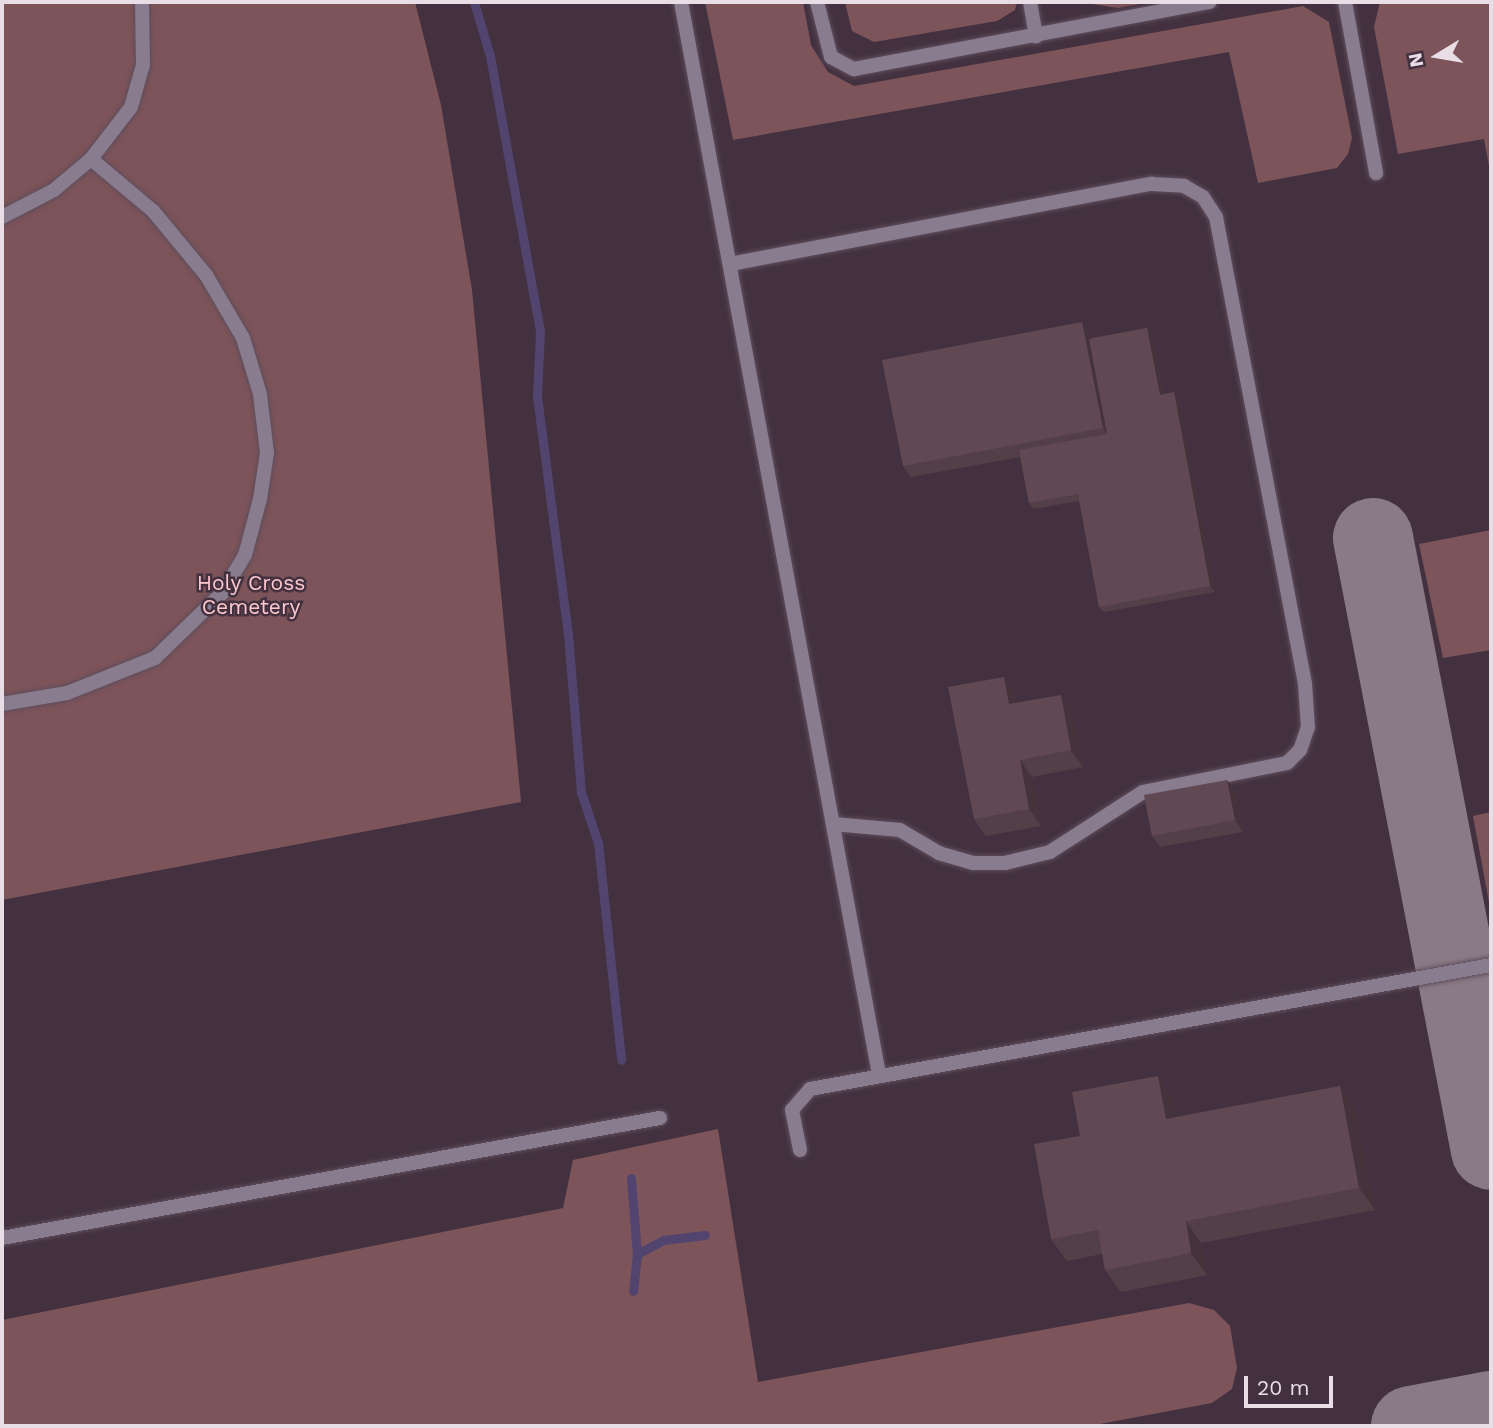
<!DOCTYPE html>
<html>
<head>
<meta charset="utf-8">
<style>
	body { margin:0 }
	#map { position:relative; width:1493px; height:1428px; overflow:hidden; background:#433140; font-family:"Work Sans",sans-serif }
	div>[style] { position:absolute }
	.green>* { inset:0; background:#7d5459 }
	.stream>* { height:9px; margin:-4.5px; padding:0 4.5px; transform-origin:4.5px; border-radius:4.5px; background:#514570 }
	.taxiway>* { height:80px; margin:-40px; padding:0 40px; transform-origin:40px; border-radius:40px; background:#8a7a86 }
	.roads { filter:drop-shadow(0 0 2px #5e4d5b) drop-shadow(0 0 2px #5e4d5b) }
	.lane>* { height:14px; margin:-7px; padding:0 7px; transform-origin:7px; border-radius:7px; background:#897c8f }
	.wall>* { inset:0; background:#533f47 }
	.shaded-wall>* { inset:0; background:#44333a }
	.building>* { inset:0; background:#614953 }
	span { translate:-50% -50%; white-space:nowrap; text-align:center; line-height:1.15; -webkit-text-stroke:5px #433140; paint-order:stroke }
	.park-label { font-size:21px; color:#fdc8ce }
	.frame { position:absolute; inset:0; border:4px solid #e9dde6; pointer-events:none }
	.north { position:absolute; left:1402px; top:21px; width:70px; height:70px; -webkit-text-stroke:5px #433140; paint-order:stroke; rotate:259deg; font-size:19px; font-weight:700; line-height:28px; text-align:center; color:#e9dde6 }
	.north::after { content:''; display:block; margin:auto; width:24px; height:32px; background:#e9dde6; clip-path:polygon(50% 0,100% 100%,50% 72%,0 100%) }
	.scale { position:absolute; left:1244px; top:1376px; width:89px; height:32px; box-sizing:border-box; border:4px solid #e9dde6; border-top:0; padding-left:9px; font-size:21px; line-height:24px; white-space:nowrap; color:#e9dde6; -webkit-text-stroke:5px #433140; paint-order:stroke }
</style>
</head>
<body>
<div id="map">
	<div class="green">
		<i style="clip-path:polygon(2px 2px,415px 2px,441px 105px,472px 290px,521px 802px,2px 900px)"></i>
		<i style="clip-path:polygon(705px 2px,803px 2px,811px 45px,828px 72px,854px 86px,1303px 6px,1329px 22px,1352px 138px,1348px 154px,1337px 168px,1258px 183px,1229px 52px,733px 140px)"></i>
		<i style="clip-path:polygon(845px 2px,1017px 2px,1015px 10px,997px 21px,874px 42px,852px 31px)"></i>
		<i style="clip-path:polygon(1080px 2px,1151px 2px,1118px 8px)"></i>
		<i style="clip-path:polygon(1380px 2px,1491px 2px,1491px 176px,1484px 139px,1398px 154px,1374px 27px)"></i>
		<i style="clip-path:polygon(1491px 530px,1491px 650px,1443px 658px,1419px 544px)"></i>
		<i style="clip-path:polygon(1491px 812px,1491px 913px,1473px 816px)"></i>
		<i style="clip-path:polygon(718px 1129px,758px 1382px,1189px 1303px,1214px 1310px,1230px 1326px,1237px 1368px,1232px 1389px,1212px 1403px,1089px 1426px,2px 1426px,2px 1320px,563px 1208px,573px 1160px)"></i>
	</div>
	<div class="stream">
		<i style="left:474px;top:2px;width:56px;rotate:73.5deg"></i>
		<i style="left:490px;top:56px;width:280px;rotate:79.7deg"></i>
		<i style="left:540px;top:332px;width:64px;rotate:92.7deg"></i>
		<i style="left:537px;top:396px;width:240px;rotate:82.6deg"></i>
		<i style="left:568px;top:634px;width:159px;rotate:85.3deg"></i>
		<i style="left:581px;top:792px;width:54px;rotate:71.6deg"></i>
		<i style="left:598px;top:843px;width:218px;rotate:83.9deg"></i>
		<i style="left:631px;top:1178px;width:76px;rotate:85.5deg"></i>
		<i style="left:637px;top:1254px;width:37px;rotate:96deg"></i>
		<i style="left:637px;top:1254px;width:30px;rotate:-28deg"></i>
		<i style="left:663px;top:1240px;width:42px;rotate:-6.8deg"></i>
	</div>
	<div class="taxiway">
		<i style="left:1373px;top:538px;width:623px;rotate:79.09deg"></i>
		<i style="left:1411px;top:1426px;width:81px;rotate:-10.6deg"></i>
	</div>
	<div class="roads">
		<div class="lane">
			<i style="left:681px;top:2px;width:1091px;rotate:79.54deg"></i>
			<i style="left:817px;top:2px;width:57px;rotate:75.7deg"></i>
			<i style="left:831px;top:57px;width:26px;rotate:28deg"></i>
			<i style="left:854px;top:69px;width:362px;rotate:-10.7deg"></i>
			<i style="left:1030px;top:2px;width:35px;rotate:80deg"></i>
			<i style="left:1345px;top:2px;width:174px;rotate:79.7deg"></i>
			<i style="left:2px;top:217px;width:59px;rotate:-27.4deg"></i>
			<i style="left:54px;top:190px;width:48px;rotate:-40deg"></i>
			<i style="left:91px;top:159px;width:66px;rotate:-52.4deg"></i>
			<i style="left:131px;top:107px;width:44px;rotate:-74.1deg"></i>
			<i style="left:143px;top:65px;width:63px;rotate:-90.9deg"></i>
			<i style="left:730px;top:264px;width:429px;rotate:-10.8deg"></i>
			<i style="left:1151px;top:184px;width:33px;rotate:3deg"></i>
			<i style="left:1184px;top:186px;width:22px;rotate:30deg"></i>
			<i style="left:1203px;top:197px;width:24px;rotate:57deg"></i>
			<i style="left:1216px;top:217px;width:475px;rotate:79.2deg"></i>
			<i style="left:1305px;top:684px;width:43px;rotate:86deg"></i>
			<i style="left:1308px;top:727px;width:24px;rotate:109deg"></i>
			<i style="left:1300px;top:750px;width:18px;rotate:135deg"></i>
			<i style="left:1287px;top:763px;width:147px;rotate:168.6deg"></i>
			<i style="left:1143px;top:792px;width:111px;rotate:147.2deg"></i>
			<i style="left:1050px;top:852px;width:46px;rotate:166.3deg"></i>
			<i style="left:1005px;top:863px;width:32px;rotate:180deg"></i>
			<i style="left:973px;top:863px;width:35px;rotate:-164deg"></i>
			<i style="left:939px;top:853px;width:45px;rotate:-149.5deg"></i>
			<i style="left:900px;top:830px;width:67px;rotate:-174.9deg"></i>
			<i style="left:2px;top:704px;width:66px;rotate:-9.6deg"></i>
			<i style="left:67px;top:693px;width:95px;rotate:-21.7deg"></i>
			<i style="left:155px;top:658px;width:95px;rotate:-44.1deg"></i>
			<i style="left:223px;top:592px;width:43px;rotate:-59.3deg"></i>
			<i style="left:245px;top:555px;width:58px;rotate:-75deg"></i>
			<i style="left:260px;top:499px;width:47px;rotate:-81.3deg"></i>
			<i style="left:267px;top:453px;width:59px;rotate:-96.8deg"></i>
			<i style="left:260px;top:394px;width:59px;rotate:-106.9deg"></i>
			<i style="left:243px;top:338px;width:73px;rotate:-120.4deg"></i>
			<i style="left:206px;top:275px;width:83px;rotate:-129.6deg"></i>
			<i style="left:153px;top:211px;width:81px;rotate:-140deg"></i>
			<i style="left:800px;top:1150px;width:41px;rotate:-101.3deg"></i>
			<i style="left:792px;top:1110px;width:28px;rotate:-49deg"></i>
			<i style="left:810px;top:1089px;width:692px;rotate:-10.32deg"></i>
			<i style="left:2px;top:1238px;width:669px;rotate:-10.34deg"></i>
		</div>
	</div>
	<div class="wall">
		<i style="clip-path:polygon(1147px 328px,1151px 333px,1163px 394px,1178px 398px,1215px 592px,1104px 612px,1099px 607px,1079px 501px,1033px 509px,1029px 503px,1020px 457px,911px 477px,903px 466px,1091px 333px,1091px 338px)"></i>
		<i style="clip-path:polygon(1015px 694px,1017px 703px,1061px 695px,1073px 712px,1083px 767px,1032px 777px,1041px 826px,986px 836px,974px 819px)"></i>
		<i style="clip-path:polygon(1236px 791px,1243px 832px,1160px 847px,1152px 836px)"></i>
		<i style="clip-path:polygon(1340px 1086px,1355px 1109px,1375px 1210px,1201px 1243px,1207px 1275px,1121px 1292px,1105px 1270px,1102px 1254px,1067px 1261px,1051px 1239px,1080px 1136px,1173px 1098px,1177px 1117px)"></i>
	</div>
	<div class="shaded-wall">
		<i style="clip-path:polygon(1082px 322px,1091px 333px,1111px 440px,1103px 428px)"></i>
		<i style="clip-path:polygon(1147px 328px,1151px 333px,1164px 401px,1160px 395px)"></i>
		<i style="clip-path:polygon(1174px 392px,1178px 398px,1215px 592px,1210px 586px)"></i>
		<i style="clip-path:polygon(1004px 677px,1015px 694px,1021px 721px,1009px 704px)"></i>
		<i style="clip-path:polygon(1061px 695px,1073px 712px,1083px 767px,1071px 750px)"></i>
		<i style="clip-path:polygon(1020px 760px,1032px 777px,1041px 826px,1029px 809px)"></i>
		<i style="clip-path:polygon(1227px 780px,1236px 791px,1243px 832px,1235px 820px)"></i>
		<i style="clip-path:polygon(1158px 1076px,1173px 1098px,1182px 1141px,1166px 1119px)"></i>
		<i style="clip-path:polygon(1340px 1086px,1355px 1109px,1375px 1210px,1359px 1188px)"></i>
		<i style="clip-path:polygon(1186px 1221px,1201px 1243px,1207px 1275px,1191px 1253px)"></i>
	</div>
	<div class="building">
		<i style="clip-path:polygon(1082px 322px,1103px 428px,903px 466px,882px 360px)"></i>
		<i style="clip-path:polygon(1147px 328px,1160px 395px,1174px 392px,1210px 586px,1099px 607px,1078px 494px,1029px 503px,1019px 450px,1107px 434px,1089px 339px)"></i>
		<i style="clip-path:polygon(1004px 677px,1009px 704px,1061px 695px,1071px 750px,1020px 760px,1029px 809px,974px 819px,948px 687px)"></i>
		<i style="clip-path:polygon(1227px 780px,1235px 820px,1152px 836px,1144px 795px)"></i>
		<i style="clip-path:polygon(1158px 1076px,1166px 1119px,1340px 1086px,1359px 1188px,1186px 1221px,1191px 1253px,1105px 1270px,1098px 1230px,1051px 1239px,1034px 1144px,1080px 1136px,1072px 1092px)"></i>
	</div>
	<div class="park-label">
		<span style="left:251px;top:595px">Holy Cross<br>Cemetery</span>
	</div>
	<div class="frame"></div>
	<div class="north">N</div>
	<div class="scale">20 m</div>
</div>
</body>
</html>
